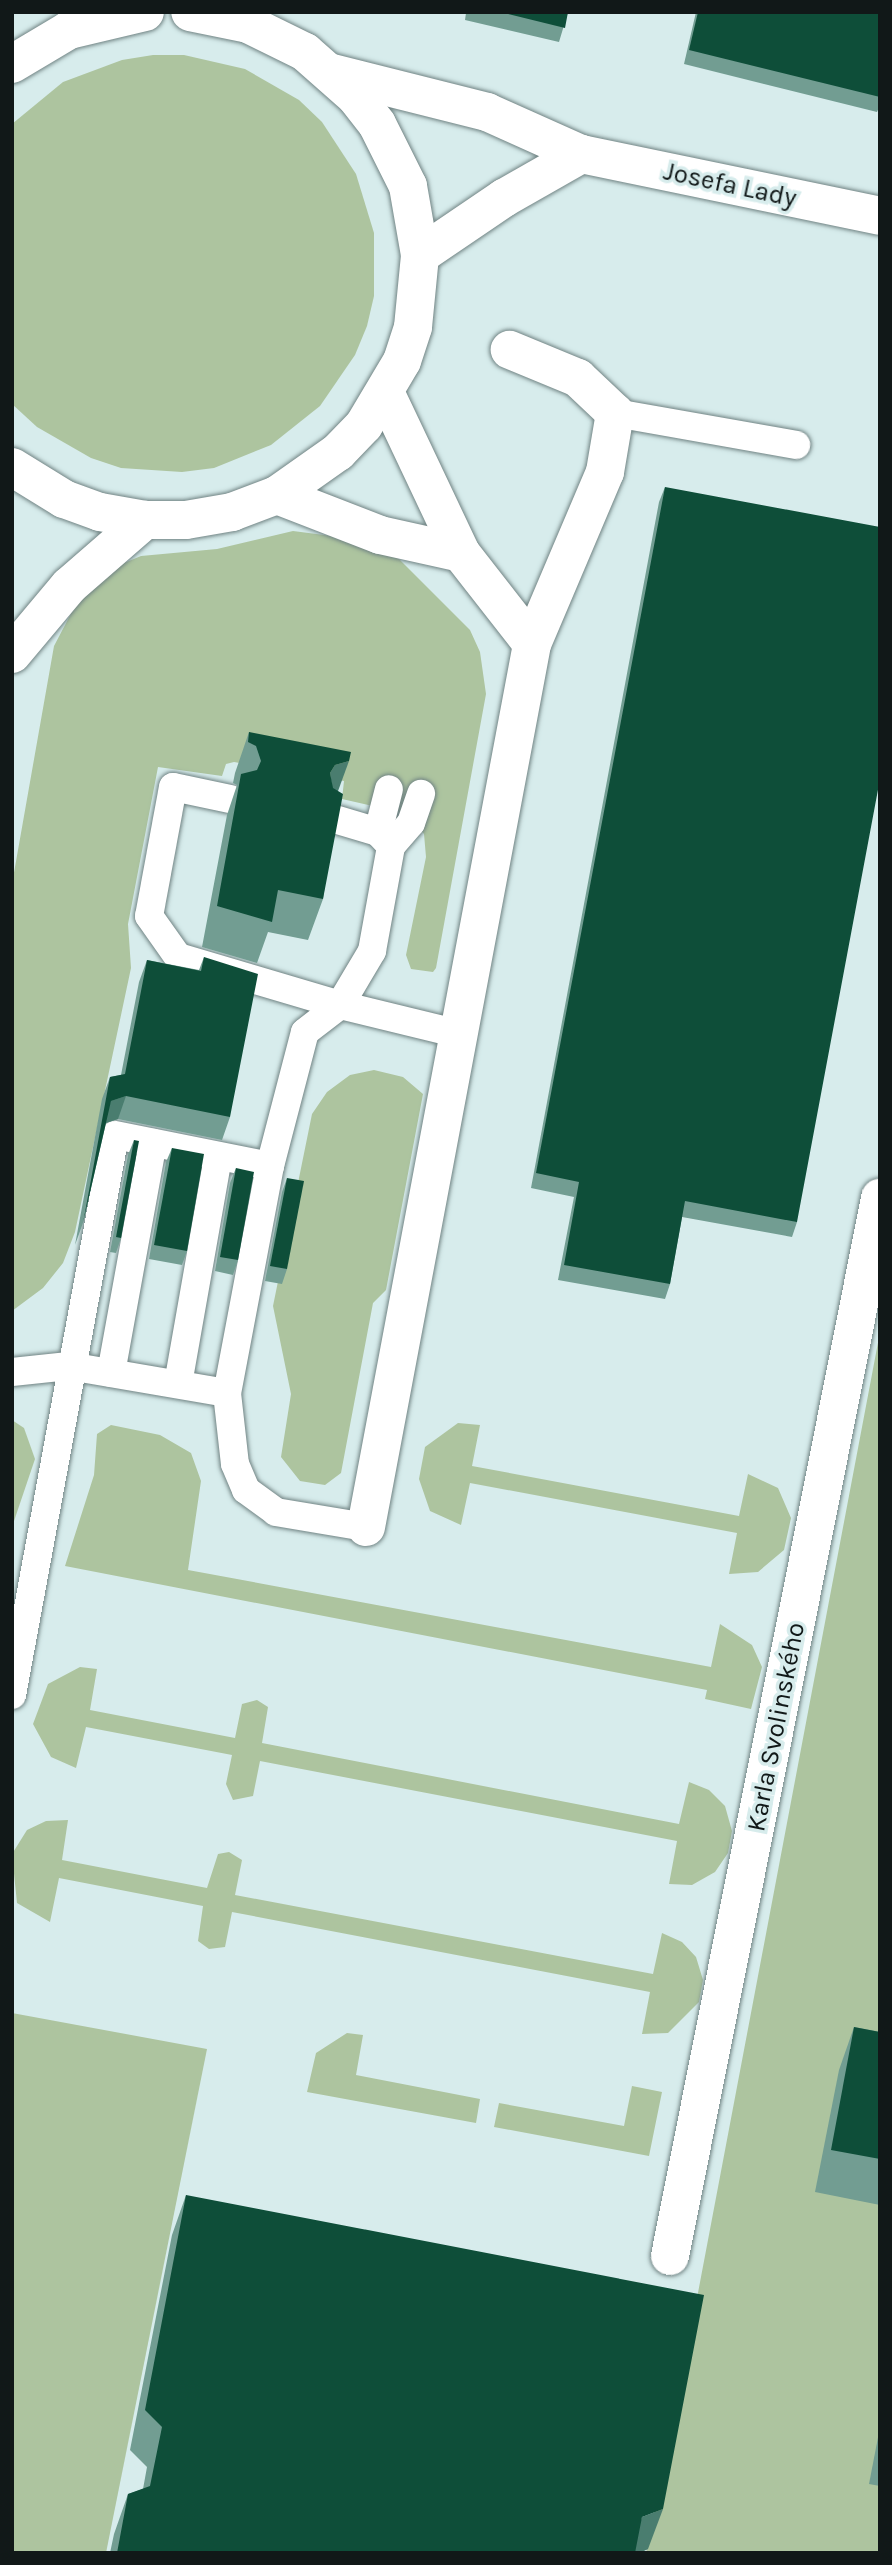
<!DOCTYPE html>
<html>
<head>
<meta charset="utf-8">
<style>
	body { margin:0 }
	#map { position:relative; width:892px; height:2565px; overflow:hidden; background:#d7ecec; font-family:Karla,sans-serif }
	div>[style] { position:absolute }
	.green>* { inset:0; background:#adc49f }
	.roads { filter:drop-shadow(0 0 2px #708383) drop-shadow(0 0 2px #708383) }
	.lane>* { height:28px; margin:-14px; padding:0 14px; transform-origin:14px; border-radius:14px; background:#fff }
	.street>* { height:38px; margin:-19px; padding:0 19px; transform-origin:19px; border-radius:19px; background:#fff }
	.secondary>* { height:38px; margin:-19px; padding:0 19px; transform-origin:19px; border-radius:19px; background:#fff }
	.wall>* { inset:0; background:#729d92 }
	.shaded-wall>* { inset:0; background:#4a7d6f }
	.building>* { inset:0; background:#0e4e39 }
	span { translate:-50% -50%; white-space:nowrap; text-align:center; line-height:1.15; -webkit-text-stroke:7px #d7ecec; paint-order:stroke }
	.street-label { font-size:26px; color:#111818 }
	.frame { position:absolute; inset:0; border:14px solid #111818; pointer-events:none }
</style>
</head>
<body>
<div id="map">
	<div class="green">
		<i style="clip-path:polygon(153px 55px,184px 55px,245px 69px,299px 100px,322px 122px,356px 174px,374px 233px,374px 296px,367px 326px,355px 355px,320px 406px,271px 445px,214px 468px,182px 472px,121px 468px,91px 458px,37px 427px,12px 404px,12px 124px,63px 82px,122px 60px)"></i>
		<i style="clip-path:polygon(293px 531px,355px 539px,398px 558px,470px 630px,480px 652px,486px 694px,436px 968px,433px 972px,411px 969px,406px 955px,426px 857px,424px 834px,408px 814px,342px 799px,344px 781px,234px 762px,226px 764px,222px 776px,158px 767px,128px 924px,131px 968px,75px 1232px,63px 1263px,43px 1288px,12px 1311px,12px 884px,54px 646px,75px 606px,112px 568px,141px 556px,217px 549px)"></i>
		<i style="clip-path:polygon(374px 1070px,403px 1077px,423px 1094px,386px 1290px,373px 1303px,341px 1473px,325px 1485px,300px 1481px,281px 1457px,291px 1394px,273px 1306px,312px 1114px,327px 1092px,350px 1075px)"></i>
		<i style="clip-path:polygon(880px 1332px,880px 2553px,646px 2553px,690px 2335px)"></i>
		<i style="clip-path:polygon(12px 1420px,24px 1428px,35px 1459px,12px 1527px)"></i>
		<i style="clip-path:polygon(458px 1423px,480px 1425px,472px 1466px,739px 1516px,748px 1474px,778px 1488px,791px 1518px,784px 1550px,758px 1572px,729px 1574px,737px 1533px,470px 1483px,461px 1525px,430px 1511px,419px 1479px,425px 1447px)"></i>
		<i style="clip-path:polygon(111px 1425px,160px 1435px,191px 1453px,201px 1481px,188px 1570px,711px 1667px,720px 1624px,752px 1645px,762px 1667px,751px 1709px,705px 1699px,707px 1690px,65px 1566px,94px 1475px,97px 1434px)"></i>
		<i style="clip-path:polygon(80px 1667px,97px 1669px,90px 1710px,235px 1738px,242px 1704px,257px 1700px,268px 1707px,262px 1743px,679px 1824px,689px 1782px,709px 1790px,725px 1806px,732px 1831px,728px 1853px,715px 1872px,692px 1885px,669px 1884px,677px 1841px,260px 1761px,253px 1796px,233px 1800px,226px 1784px,232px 1755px,86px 1727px,76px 1768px,51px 1757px,33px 1724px,48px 1684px)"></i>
		<i style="clip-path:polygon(68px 1820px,62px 1860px,207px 1888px,218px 1854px,229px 1852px,242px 1860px,235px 1895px,653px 1974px,662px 1933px,682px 1942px,696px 1957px,703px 1980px,699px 2002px,668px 2033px,642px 2034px,650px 1992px,232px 1912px,225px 1947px,209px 1949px,198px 1941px,203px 1906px,59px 1878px,50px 1922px,17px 1903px,12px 1854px,27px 1830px,46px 1821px)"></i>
		<i style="clip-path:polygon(12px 2013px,207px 2049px,106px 2553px,12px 2553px)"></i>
		<i style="clip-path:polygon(347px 2033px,363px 2035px,356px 2075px,480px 2099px,476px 2123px,307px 2092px,316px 2053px)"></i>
		<i style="clip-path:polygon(632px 2086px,662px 2092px,649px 2156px,494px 2127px,499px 2103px,624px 2126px)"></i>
	</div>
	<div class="roads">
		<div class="lane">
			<i style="left:615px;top:413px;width:184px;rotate:10deg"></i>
			<i style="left:230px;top:799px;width:58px;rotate:-168.1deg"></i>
			<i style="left:173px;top:787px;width:131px;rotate:100.5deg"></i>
			<i style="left:149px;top:916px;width:50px;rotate:54.7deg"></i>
			<i style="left:178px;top:957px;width:169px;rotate:16.5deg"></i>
			<i style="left:340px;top:1005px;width:63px;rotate:-59.3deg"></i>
			<i style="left:372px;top:951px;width:107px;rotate:-79.7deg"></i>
			<i style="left:391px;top:846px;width:19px;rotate:-133deg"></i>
			<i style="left:378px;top:832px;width:49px;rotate:-163.4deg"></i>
			<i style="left:378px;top:832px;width:44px;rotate:-75.7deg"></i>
			<i style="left:391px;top:846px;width:30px;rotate:-49deg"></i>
			<i style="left:411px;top:823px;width:31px;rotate:-71deg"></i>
			<i style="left:270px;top:1166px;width:231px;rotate:100.7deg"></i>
			<i style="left:227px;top:1393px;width:71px;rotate:83.6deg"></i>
			<i style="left:235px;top:1464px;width:28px;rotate:67deg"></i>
			<i style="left:246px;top:1490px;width:37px;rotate:36deg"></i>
			<i style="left:276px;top:1512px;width:91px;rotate:9.5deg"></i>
			<i style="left:12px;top:1372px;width:57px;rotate:-6deg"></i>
			<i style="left:69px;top:1366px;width:160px;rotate:9.7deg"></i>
			<i style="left:111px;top:1373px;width:234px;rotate:-79.7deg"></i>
			<i style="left:178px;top:1384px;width:230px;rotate:-80deg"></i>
			<i style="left:12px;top:1695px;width:569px;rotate:-79.58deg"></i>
			<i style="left:115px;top:1135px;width:158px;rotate:11.3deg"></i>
			<i style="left:270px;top:1166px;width:138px;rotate:-75.4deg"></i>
			<i style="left:305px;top:1032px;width:44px;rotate:-37.6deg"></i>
			<i style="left:340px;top:1005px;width:122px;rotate:13.7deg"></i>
		</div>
		<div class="street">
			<i style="left:386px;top:394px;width:176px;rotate:64.7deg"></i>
			<i style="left:461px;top:553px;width:115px;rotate:52deg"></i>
			<i style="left:277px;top:495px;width:110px;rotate:21.2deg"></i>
			<i style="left:380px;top:535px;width:83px;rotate:12.5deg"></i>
			<i style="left:366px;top:1527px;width:898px;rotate:-79.35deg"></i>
			<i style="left:532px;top:644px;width:187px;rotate:-67deg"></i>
			<i style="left:605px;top:472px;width:60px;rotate:-80.4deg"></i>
			<i style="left:615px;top:413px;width:51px;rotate:-136.6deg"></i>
			<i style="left:578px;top:378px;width:74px;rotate:-157.6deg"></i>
			<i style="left:670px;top:2256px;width:1079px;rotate:-78.77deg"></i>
		</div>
		<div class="secondary">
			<i style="left:12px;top:64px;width:66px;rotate:-30.8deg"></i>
			<i style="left:69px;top:30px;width:78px;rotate:-13.3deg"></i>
			<i style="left:332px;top:73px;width:160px;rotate:14.1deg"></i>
			<i style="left:487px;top:112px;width:103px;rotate:24.1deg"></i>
			<i style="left:581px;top:154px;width:305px;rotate:11.7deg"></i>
			<i style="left:420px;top:255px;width:102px;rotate:-34.2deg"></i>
			<i style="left:504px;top:198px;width:89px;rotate:-29.7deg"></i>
			<i style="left:12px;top:467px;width:61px;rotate:31.6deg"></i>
			<i style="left:64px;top:499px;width:38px;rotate:20deg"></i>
			<i style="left:100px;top:512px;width:46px;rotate:10.1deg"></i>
			<i style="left:145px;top:520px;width:41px"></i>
			<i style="left:186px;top:520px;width:47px;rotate:-9.9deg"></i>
			<i style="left:232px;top:512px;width:48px;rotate:-20.7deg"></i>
			<i style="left:277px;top:495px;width:75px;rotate:-35.2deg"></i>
			<i style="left:338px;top:452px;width:37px;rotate:-46deg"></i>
			<i style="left:364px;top:425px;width:74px;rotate:-59.3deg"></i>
			<i style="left:402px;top:361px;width:36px;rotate:-72deg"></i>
			<i style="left:413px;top:327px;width:72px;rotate:-84.4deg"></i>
			<i style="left:420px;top:255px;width:70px;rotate:-99.9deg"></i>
			<i style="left:408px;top:186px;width:69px;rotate:-116.6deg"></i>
			<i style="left:377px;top:124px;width:34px;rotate:-128deg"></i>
			<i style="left:356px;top:97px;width:68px;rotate:-138.6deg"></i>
			<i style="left:305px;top:52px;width:64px;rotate:-153.8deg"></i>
			<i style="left:248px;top:24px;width:59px;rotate:-168.3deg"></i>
			<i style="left:12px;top:654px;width:89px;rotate:-50deg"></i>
			<i style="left:69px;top:586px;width:101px;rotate:-41deg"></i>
		</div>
	</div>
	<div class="wall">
		<i style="clip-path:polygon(463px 12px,568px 12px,559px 42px,465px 20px,466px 13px)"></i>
		<i style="clip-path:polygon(696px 12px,880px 12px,880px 105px,877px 112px,684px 64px)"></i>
		<i style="clip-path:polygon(665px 487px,797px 1222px,792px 1237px,682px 1217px,670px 1284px,665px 1299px,558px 1280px,574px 1197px,531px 1188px,659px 502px)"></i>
		<i style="clip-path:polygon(249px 732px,338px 791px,323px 899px,308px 940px,268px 932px,257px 963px,202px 947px,227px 815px,237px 785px,233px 783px,235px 773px)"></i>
		<i style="clip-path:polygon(204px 957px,230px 1117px,222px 1140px,118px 1119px,106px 1123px,83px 1223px,75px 1245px,102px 1099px,110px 1077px,121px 1075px,139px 982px,147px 960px,199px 970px)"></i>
		<i style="clip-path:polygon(134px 1140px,121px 1238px,116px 1253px,110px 1252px,128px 1155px)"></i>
		<i style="clip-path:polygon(172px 1148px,187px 1251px,182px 1265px,149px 1259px,166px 1162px)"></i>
		<i style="clip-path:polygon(236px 1168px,238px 1260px,233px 1275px,215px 1271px,230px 1183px)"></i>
		<i style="clip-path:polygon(287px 1178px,287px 1269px,282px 1284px,265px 1281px,282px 1192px)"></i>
		<i style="clip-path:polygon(854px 2027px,880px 2032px,880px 2205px,815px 2192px,839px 2070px)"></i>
		<i style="clip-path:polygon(186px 2195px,648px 2549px,639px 2553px,110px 2553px,114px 2534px,128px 2494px,143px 2489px,147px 2467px,130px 2450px,172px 2235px)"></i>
		<i style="clip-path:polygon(880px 2427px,880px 2486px,869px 2484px)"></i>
	</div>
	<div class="shaded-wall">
		<i style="clip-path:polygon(349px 761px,334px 802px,330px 773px,335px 765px)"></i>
		<i style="clip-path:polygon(126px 1096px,118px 1119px,103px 1124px,111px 1101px)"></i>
		<i style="clip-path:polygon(663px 2509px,648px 2549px,639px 2553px,629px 2553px,642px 2517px)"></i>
	</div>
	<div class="building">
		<i style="clip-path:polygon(500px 12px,568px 12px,565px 28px)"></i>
		<i style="clip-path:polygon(698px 12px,880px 12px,880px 97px,689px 50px)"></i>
		<i style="clip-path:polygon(665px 487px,880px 527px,880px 779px,797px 1222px,685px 1201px,670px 1284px,564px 1265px,579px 1182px,536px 1173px)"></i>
		<i style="clip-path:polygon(249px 732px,351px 752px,349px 761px,335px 765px,330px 773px,333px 788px,343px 794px,323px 899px,278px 890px,272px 922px,217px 906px,241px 774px,257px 770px,261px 761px,256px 746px,248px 742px)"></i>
		<i style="clip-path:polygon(204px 957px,258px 974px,230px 1117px,126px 1096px,111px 1101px,83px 1223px,110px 1077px,125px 1074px,147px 960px,201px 971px)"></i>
		<i style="clip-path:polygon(134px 1140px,139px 1141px,121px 1238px,116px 1237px)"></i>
		<i style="clip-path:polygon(172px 1148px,204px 1154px,187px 1251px,154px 1245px)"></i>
		<i style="clip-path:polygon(236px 1168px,254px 1172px,238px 1260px,220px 1257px)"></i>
		<i style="clip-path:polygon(287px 1178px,304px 1181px,287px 1269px,270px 1266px)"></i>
		<i style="clip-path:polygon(854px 2027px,880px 2032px,880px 2159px,831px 2150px)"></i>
		<i style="clip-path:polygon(186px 2195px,704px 2295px,663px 2509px,642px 2517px,635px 2553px,117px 2553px,128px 2494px,150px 2486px,162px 2427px,145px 2410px)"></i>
	</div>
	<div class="street-label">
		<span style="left:730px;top:185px;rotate:12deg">Josefa Lady</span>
		<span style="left:776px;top:1727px;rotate:-79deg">Karla Svolinského</span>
	</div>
	<div class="frame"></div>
</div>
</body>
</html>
